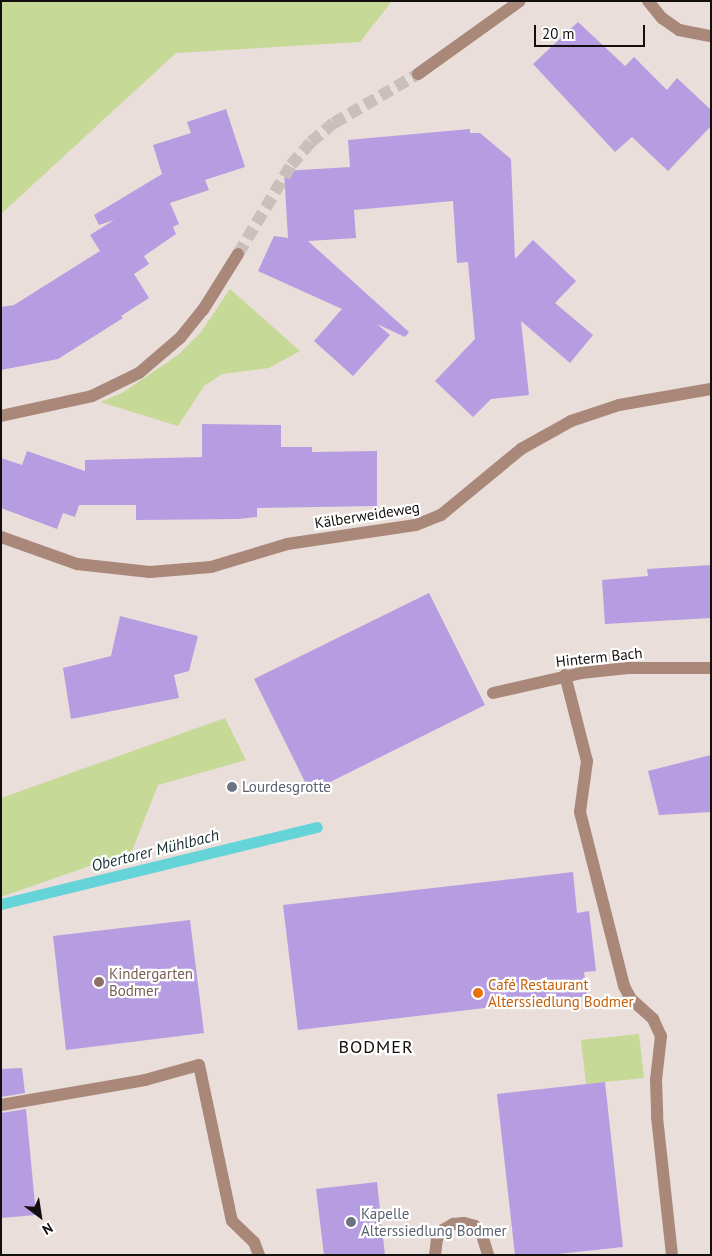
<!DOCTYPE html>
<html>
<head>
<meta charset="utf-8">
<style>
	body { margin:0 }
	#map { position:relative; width:712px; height:1256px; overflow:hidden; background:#e9ded9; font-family:"PT Sans",sans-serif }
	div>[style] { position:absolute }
	.green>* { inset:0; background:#c6d996 }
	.stream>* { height:11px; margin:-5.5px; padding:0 5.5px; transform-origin:5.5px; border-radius:5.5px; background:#64d4d9 }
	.building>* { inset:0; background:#b69ce1 }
	.street-tunnel>* { height:12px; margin-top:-6px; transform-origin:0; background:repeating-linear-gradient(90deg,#c9bfbb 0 12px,transparent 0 18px) }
	.lane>* { height:12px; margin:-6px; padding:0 6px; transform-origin:6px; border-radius:6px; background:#a9887a }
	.street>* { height:12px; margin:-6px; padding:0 6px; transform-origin:6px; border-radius:6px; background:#a9887a }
	.dots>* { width:14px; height:14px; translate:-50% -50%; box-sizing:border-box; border:2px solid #fff; border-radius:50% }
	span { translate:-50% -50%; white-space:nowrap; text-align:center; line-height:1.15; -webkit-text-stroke:4.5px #fff; paint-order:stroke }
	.street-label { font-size:15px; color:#130f0e }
	.worship-label { font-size:15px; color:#5b616d }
	.left { translate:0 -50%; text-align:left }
	.education-label { font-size:15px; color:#785e54 }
	.food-label { font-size:15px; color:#c56008 }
	.water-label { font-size:16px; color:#1a2f30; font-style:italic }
	.quarter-label { font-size:18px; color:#130f0e; letter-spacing:1px }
	.frame { position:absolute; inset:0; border:2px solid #130f0e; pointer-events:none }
	.north { position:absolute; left:15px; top:1191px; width:50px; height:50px; -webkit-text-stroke:4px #fff; paint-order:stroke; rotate:149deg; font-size:14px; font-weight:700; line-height:20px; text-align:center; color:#130f0e }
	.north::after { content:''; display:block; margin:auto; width:18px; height:22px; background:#130f0e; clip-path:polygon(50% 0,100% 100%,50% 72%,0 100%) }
	.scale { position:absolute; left:534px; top:25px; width:111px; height:22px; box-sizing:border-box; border:2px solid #130f0e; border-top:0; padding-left:6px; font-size:15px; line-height:18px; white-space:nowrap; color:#130f0e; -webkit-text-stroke:4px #fff; paint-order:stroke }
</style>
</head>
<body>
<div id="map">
	<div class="green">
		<i style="clip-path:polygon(1px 1px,392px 1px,360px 42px,176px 53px,1px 214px)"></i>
		<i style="clip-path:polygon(230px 289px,300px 351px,269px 368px,222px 374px,204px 386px,178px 426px,100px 402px,122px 393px,178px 355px,201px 332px)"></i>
		<i style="clip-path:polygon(225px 718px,246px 760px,158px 785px,132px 851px,1px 897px,1px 798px)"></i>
		<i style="clip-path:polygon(639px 1034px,644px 1078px,586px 1084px,581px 1040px)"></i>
	</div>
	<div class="stream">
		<i style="left:1px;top:904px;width:325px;rotate:-13.7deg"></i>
	</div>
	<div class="building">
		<i style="clip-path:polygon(578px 22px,625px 66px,634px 57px,667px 90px,677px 78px,711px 110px,711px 126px,668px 171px,632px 137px,615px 152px,533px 64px)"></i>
		<i style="clip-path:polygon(226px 109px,245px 167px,205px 180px,209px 190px,170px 203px,179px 224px,173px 227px,176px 234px,144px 256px,149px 264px,134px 274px,149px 298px,121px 316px,123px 318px,58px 359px,1px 370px,1px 307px,14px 305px,100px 251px,90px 235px,114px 220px,99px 225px,94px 215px,162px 174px,153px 145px,191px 133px,187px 122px)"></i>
		<i style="clip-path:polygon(470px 129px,470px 133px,480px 133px,511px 159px,515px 259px,533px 240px,576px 281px,555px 303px,593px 335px,570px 363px,521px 321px,529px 395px,491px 399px,473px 417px,435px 381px,475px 339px,468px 262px,457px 263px,453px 201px,354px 210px,356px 238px,308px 241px,409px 332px,405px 337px,377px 324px,390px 335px,353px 376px,314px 341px,342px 309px,258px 271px,274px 236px,288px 238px,284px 171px,350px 167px,348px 140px)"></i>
		<i style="clip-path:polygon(202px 424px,281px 425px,281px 447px,312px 447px,312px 452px,377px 451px,377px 506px,257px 508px,257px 517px,238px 519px,136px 520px,136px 505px,79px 505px,75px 517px,63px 513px,57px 529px,1px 508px,1px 458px,22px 465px,27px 451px,85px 471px,85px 460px,202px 457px)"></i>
		<i style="clip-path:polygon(711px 565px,711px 618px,605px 624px,602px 580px,648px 576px,647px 569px)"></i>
		<i style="clip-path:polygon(429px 593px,485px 705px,310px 792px,254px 679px)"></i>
		<i style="clip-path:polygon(120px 616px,198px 636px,189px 671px,174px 675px,179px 698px,71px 719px,63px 668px,111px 656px)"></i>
		<i style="clip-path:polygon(711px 755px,711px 812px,659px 815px,648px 771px)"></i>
		<i style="clip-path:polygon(573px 872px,577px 913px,589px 911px,596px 971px,584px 972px,587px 996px,298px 1030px,283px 905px)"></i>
		<i style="clip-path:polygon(190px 920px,204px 1033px,66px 1050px,53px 936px)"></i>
		<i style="clip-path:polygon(22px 1068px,25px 1093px,1px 1097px,1px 1069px)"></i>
		<i style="clip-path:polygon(605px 1082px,623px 1247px,548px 1255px,515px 1255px,497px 1094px)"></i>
		<i style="clip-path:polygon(26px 1109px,36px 1215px,1px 1218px,1px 1113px)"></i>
		<i style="clip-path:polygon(377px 1182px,385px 1255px,324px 1255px,316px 1189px)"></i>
	</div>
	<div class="street-tunnel">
		<i style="left:238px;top:254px;width:104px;rotate:-59.2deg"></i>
		<i style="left:291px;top:165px;width:30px;rotate:-49deg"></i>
		<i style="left:311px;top:142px;width:30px;rotate:-40deg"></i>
		<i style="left:334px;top:123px;width:97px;rotate:-30.3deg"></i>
	</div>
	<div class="lane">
		<i style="left:648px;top:1px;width:22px;rotate:51deg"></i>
		<i style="left:662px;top:18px;width:21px;rotate:35deg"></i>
		<i style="left:679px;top:30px;width:33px;rotate:11deg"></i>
		<i style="left:1px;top:537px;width:81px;rotate:19.6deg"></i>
		<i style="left:77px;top:564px;width:73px;rotate:6.3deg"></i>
		<i style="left:150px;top:572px;width:61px;rotate:-4.7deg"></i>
		<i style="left:211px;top:567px;width:79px;rotate:-16.8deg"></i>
		<i style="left:287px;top:544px;width:130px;rotate:-8.4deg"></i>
		<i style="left:416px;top:525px;width:27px;rotate:-22deg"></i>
		<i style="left:441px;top:515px;width:104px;rotate:-39.5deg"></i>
		<i style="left:521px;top:449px;width:57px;rotate:-29.2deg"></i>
		<i style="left:571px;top:421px;width:51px;rotate:-18.4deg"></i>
		<i style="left:619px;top:405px;width:93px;rotate:-9.9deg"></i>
		<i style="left:565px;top:675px;width:89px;rotate:75.7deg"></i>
		<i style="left:587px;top:761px;width:51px;rotate:97.8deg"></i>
		<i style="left:580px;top:812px;width:179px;rotate:75.8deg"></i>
		<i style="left:624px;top:986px;width:15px;rotate:62deg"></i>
		<i style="left:631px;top:999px;width:30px;rotate:42deg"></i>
		<i style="left:653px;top:1019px;width:19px;rotate:65deg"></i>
		<i style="left:661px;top:1036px;width:44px;rotate:96.5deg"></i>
		<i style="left:656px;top:1080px;width:37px;rotate:88deg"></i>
		<i style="left:657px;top:1117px;width:139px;rotate:83.8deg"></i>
		<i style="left:1px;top:1105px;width:146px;rotate:-9.8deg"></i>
		<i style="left:145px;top:1080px;width:56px;rotate:-15.5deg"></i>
		<i style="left:199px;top:1065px;width:159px;rotate:78.1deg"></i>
		<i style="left:232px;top:1221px;width:30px;rotate:44deg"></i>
		<i style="left:254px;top:1242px;width:14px;rotate:69deg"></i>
		<i style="left:435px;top:1255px;width:16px;rotate:-83deg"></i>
		<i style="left:437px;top:1239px;width:11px;rotate:-56deg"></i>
		<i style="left:443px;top:1230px;width:12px;rotate:-31deg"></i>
		<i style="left:453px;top:1224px;width:11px;rotate:-5deg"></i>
		<i style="left:464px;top:1223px;width:11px;rotate:15deg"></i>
		<i style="left:475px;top:1226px;width:11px;rotate:52deg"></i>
		<i style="left:482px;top:1235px;width:21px;rotate:73deg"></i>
	</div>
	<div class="street">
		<i style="left:418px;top:74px;width:125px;rotate:-35.6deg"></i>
		<i style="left:1px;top:416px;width:93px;rotate:-12.4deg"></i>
		<i style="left:92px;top:396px;width:52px;rotate:-26.1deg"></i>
		<i style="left:139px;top:373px;width:54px;rotate:-40.5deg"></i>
		<i style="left:180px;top:338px;width:36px;rotate:-51deg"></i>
		<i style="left:203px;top:310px;width:66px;rotate:-58deg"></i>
		<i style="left:493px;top:693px;width:90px;rotate:-12.8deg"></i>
		<i style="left:581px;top:673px;width:47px;rotate:-6.1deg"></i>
		<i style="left:628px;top:668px;width:83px"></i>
	</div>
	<div class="dots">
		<i style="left:232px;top:787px;background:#6b7280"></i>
		<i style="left:99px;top:982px;background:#8d6e63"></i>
		<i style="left:478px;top:993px;background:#e8710a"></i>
		<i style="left:351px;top:1222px;background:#6b7280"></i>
	</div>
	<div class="street-label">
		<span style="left:367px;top:515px;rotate:-9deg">Kälberweideweg</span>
		<span style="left:599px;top:657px;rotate:-6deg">Hinterm Bach</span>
	</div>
	<div class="worship-label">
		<span class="left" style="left:242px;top:787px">Lourdesgrotte</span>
		<span class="left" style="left:361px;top:1222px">Kapelle<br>Alterssiedlung Bodmer</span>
	</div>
	<div class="education-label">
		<span class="left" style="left:109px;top:982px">Kindergarten<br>Bodmer</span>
	</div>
	<div class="food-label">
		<span class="left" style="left:488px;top:993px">Café Restaurant<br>Alterssiedlung Bodmer</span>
	</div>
	<div class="water-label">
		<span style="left:155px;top:850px;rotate:-14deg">Obertorer Mühlbach</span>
	</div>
	<div class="quarter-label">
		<span style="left:376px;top:1047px">BODMER</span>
	</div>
	<div class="frame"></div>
	<div class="north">N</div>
	<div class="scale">20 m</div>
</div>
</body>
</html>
